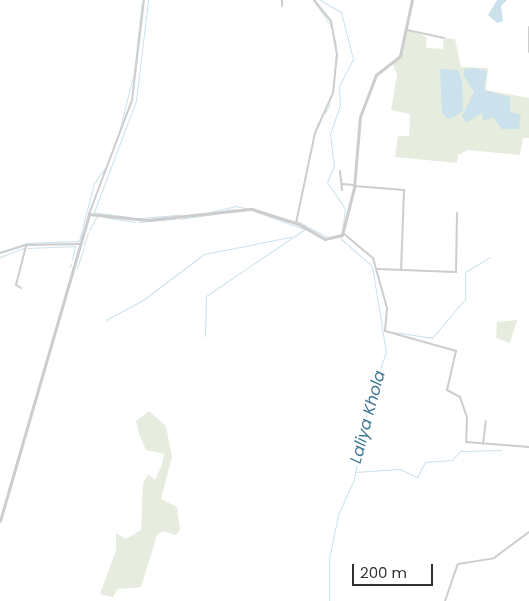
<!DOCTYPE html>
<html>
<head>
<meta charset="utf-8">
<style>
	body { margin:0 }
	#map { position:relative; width:529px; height:601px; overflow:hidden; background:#fff; font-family:Poppins,sans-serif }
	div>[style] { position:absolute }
	.green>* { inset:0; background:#e7edde }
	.water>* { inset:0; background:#cbe1ec }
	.stream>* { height:1px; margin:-0.5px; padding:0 0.5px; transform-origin:0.5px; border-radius:0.5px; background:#cbe1ec }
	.minor>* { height:2px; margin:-1px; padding:0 1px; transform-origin:1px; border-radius:1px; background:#cdcdcd }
	.tertiary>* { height:2.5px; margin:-1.25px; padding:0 1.25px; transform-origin:1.25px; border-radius:1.25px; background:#cdcdcd }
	span { translate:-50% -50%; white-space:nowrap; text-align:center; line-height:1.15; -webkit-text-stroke:5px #fff; paint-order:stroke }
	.water-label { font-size:16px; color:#3e7692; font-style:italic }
	.scale { position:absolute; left:352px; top:564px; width:81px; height:22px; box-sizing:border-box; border:2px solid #303030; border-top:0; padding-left:6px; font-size:15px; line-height:18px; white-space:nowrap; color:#303030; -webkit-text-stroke:4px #fff; paint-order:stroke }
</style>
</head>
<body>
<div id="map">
	<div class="green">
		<i style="clip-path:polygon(407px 30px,427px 37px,426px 48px,443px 49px,444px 38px,455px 39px,461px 67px,488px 68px,486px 90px,529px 98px,529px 138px,523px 138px,520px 155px,468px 150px,458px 155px,457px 163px,395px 157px,398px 136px,409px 136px,410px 114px,391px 110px,397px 75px,392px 62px,400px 56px)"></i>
		<i style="clip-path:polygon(517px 320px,510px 343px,496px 338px,497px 322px)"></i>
		<i style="clip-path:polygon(149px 411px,166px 426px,172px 457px,161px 499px,177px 507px,180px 530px,176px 535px,163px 531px,157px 535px,141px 587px,118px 589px,113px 597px,104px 595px,100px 594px,116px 550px,116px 533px,126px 539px,141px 530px,143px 483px,148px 474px,155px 480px,162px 465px,164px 454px,146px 450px,139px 434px,136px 421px)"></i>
	</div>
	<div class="water">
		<i style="clip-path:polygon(497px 0,507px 0,501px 6px,503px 21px,497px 23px,488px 15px)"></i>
		<i style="clip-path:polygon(474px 68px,487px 71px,484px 90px,510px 97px,510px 112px,521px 115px,519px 129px,501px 129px,493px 117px,483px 121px,482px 113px,466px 123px,462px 116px,474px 92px,463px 75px,465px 69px)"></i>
		<i style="clip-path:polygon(440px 69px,458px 70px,462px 80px,463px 110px,453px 118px,447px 119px,442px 113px)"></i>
	</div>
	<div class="stream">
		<i style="left:313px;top:0;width:32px;rotate:55deg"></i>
		<i style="left:320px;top:0;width:24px;rotate:30deg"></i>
		<i style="left:341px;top:12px;width:49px;rotate:75.7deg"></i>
		<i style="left:353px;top:59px;width:30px;rotate:117deg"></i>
		<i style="left:339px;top:86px;width:19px;rotate:87deg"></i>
		<i style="left:340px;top:105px;width:31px;rotate:109deg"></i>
		<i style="left:330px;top:134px;width:31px;rotate:83deg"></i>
		<i style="left:334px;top:165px;width:18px;rotate:112deg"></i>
		<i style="left:327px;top:182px;width:32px;rotate:56deg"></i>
		<i style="left:345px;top:209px;width:30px;rotate:98deg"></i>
		<i style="left:341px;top:239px;width:41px;rotate:41.1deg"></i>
		<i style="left:372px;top:266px;width:87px;rotate:80.8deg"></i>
		<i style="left:386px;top:352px;width:51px;rotate:109.5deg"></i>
		<i style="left:369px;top:400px;width:80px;rotate:100.8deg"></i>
		<i style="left:354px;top:479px;width:39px;rotate:114deg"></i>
		<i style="left:338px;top:515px;width:45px;rotate:101.6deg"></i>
		<i style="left:329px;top:559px;width:42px;rotate:90deg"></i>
		<i style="left:335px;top:39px;width:8px;rotate:83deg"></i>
		<i style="left:333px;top:87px;width:33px;rotate:-85deg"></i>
		<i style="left:325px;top:113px;width:11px;rotate:-63deg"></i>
		<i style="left:317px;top:124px;width:5px;rotate:-53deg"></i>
		<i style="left:119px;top:132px;width:62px;rotate:-76deg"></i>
		<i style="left:134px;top:72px;width:72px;rotate:-83.7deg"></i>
		<i style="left:227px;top:210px;width:8px;rotate:-7deg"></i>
		<i style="left:210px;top:212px;width:27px;rotate:-13deg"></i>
		<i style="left:236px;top:206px;width:32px;rotate:13deg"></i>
		<i style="left:257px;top:212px;width:50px;rotate:19.9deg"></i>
		<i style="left:103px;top:217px;width:32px;rotate:9deg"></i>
		<i style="left:129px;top:217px;width:35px;rotate:-172deg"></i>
		<i style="left:94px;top:212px;width:119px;rotate:-69.3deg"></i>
		<i style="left:136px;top:101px;width:102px;rotate:-83.2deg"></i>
		<i style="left:141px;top:218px;width:38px;rotate:-5deg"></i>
		<i style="left:179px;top:219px;width:37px;rotate:-8deg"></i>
		<i style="left:297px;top:221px;width:34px;rotate:28deg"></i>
		<i style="left:138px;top:222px;width:38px;rotate:-5deg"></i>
		<i style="left:89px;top:230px;width:16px;rotate:-60deg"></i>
		<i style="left:84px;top:245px;width:13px;rotate:-72deg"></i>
		<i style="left:28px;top:248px;width:47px;rotate:-2.4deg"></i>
		<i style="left:75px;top:246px;width:14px;rotate:102deg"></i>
		<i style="left:0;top:252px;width:28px;rotate:-19deg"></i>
		<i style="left:26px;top:243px;width:53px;rotate:-2.2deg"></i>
		<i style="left:79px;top:241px;width:60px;rotate:-75.5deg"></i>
		<i style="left:94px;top:183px;width:19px;rotate:-54deg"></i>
		<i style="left:0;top:257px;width:26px;rotate:-21deg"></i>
		<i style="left:70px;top:267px;width:4px;rotate:-76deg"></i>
		<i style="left:77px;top:268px;width:22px;rotate:-72deg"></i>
		<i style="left:106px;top:320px;width:42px;rotate:-28.4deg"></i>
		<i style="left:143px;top:300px;width:76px;rotate:-37deg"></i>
		<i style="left:204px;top:254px;width:89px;rotate:-11.1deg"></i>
		<i style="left:387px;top:331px;width:46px;rotate:8.8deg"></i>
		<i style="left:432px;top:338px;width:51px;rotate:-49.8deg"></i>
		<i style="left:465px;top:299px;width:27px;rotate:-90deg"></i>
		<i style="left:465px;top:272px;width:29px;rotate:-31deg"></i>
		<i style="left:205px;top:336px;width:40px;rotate:-88.6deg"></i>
		<i style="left:206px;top:296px;width:120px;rotate:-34.1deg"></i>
		<i style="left:355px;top:472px;width:44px;rotate:-3.9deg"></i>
		<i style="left:399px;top:469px;width:20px;rotate:24deg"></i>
		<i style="left:417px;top:477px;width:17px;rotate:-62deg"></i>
		<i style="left:425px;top:462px;width:27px;rotate:-4deg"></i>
		<i style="left:452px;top:460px;width:12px;rotate:-48deg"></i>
		<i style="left:460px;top:451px;width:41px;rotate:-1.4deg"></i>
	</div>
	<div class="minor">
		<i style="left:282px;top:6px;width:6px;rotate:-90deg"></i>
		<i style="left:529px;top:27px;width:25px;rotate:90deg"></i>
		<i style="left:407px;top:30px;width:38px;rotate:12deg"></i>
		<i style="left:340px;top:171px;width:19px;rotate:84deg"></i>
		<i style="left:342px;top:184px;width:12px;rotate:5deg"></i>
		<i style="left:354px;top:186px;width:50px;rotate:4.6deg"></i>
		<i style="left:404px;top:190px;width:80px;rotate:92.1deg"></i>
		<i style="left:89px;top:214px;width:122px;rotate:-69.3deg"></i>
		<i style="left:132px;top:100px;width:101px;rotate:-83.2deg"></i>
		<i style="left:296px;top:223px;width:92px;rotate:-78.1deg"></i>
		<i style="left:315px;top:133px;width:44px;rotate:-65.8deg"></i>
		<i style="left:333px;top:93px;width:38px;rotate:-84deg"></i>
		<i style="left:337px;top:55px;width:35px;rotate:-100deg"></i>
		<i style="left:331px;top:21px;width:27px;rotate:-129deg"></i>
		<i style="left:343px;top:233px;width:39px;rotate:40deg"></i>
		<i style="left:373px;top:258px;width:52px;rotate:74.4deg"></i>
		<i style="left:387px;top:308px;width:23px;rotate:95deg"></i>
		<i style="left:385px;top:331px;width:74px;rotate:15.7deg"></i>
		<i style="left:456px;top:351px;width:40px;rotate:103deg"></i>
		<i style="left:447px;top:390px;width:15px;rotate:28deg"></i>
		<i style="left:460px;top:397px;width:21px;rotate:71deg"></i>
		<i style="left:467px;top:417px;width:25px;rotate:92deg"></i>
		<i style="left:466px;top:442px;width:63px;rotate:4.5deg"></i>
		<i style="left:0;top:253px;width:27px;rotate:-17deg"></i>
		<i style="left:26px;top:245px;width:54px;rotate:-1.1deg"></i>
		<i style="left:377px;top:269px;width:79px;rotate:2.2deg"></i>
		<i style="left:456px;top:272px;width:59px;rotate:-89deg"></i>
		<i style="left:21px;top:288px;width:6px;rotate:-149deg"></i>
		<i style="left:16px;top:285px;width:40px;rotate:-75.6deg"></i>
		<i style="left:483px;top:444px;width:23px;rotate:-83deg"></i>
		<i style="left:445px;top:601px;width:39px;rotate:-71deg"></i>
		<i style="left:458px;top:564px;width:36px;rotate:-9deg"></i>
		<i style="left:494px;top:558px;width:44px;rotate:-36.6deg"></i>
	</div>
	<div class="tertiary">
		<i style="left:0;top:521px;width:320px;rotate:-73.8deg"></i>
		<i style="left:89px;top:214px;width:58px;rotate:5.9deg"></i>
		<i style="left:147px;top:220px;width:106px;rotate:-6deg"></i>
		<i style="left:252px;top:209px;width:49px;rotate:17.7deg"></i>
		<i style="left:299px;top:224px;width:30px;rotate:30deg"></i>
		<i style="left:325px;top:239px;width:17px;rotate:-13deg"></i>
		<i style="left:342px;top:235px;width:49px;rotate:-75.7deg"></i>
		<i style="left:354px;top:188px;width:71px;rotate:-85.2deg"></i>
		<i style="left:360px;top:117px;width:45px;rotate:-69.1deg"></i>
		<i style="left:376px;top:75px;width:31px;rotate:-38deg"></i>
		<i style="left:400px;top:56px;width:57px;rotate:-77.9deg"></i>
	</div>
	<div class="water-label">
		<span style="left:368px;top:417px;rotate:-75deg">Laliya Khola</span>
	</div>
	<div class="scale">200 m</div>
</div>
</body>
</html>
